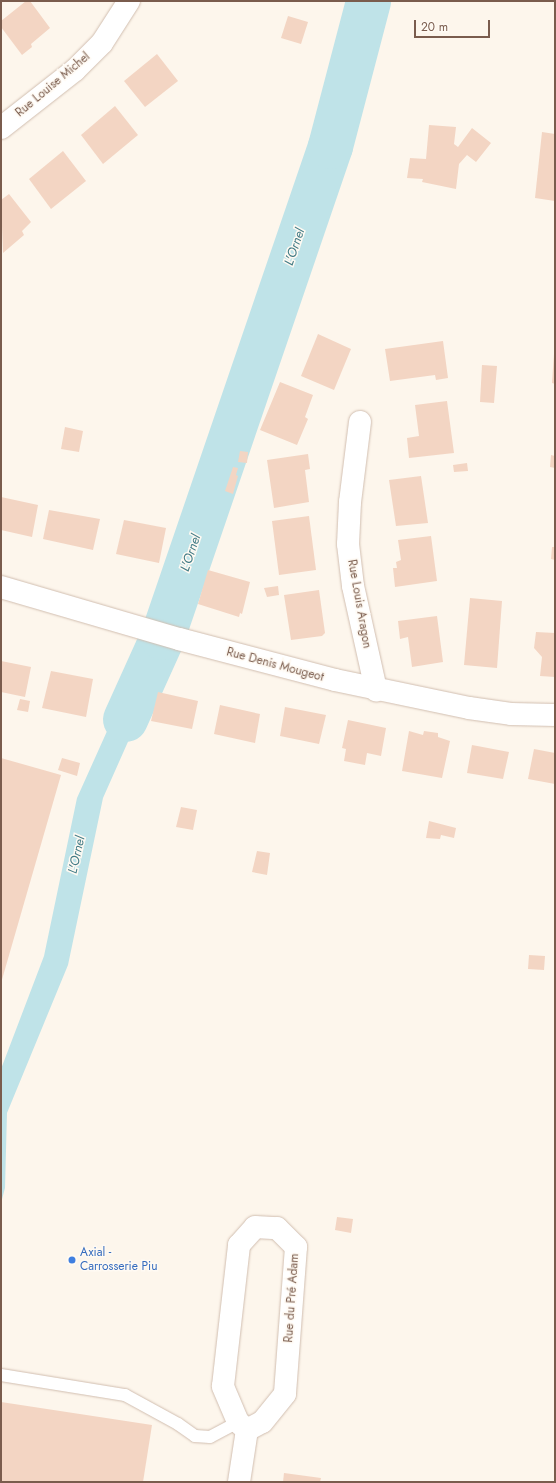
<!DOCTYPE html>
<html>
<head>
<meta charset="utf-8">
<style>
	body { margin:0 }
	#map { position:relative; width:556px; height:1483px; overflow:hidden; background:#fdf6ec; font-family:Jost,sans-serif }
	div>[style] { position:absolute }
	.water>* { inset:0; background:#bfe3e8 }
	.river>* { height:45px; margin:-22.5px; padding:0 22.5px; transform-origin:22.5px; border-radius:22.5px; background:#bfe3e8 }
	.building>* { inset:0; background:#f3d5c3 }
	.roads { filter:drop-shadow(0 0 1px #d1beb0) drop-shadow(0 0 1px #d1beb0) }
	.service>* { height:12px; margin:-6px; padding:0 6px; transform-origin:6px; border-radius:6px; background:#fff }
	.minor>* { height:22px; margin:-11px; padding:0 11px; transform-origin:11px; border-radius:11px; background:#fff }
	.tertiary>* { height:22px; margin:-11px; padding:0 11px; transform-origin:11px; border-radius:11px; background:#fff }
	.dots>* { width:11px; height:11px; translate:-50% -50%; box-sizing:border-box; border:2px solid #fffaf3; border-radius:50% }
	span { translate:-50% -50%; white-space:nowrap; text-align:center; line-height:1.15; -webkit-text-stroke:3px #fffaf3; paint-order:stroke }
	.street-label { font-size:12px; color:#7a5c4d }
	.shop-label { font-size:12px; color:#366cbe }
	.left { translate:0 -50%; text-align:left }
	.water-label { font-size:13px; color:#437c86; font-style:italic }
	.frame { position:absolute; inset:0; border:2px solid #7a5c4d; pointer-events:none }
	.scale { position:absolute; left:414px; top:20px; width:76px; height:18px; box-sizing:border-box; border:2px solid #7a5c4d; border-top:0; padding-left:5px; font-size:12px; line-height:14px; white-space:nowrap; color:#7a5c4d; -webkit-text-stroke:3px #fffaf3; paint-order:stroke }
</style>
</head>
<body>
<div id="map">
	<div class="water">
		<i style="clip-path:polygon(139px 660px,163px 663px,103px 798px,68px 965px,7px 1113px,5px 1188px,1px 1203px,1px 1069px,44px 956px,77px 798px)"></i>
	</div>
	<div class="river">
		<i style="left:125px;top:719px;width:90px;rotate:-65.7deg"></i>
		<i style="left:162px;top:637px;width:519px;rotate:-71.11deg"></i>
		<i style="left:330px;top:146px;width:150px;rotate:-75.3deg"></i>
	</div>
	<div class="building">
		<i style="clip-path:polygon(26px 1px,30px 1px,50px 28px,31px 44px,32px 47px,22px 55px,1px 27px,1px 21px)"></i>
		<i style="clip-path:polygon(288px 16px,308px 22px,301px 44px,281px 38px)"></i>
		<i style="clip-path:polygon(157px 54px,178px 81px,145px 107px,124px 81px)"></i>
		<i style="clip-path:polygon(115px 106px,138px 135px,103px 164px,81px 135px)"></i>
		<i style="clip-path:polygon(429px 125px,456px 127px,454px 144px,458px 147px,472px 128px,491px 143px,476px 162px,467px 155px,459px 164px,456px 189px,422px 182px,423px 179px,407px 178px,410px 158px,426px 159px)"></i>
		<i style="clip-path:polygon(542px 132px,555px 134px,555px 201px,535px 198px)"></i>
		<i style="clip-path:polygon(63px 151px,86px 181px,51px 209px,29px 179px)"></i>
		<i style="clip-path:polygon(9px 194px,31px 222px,22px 231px,24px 235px,3px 253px,1px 200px)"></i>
		<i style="clip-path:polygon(318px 334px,351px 349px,334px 390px,301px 376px)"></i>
		<i style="clip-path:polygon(443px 341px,448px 378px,436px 380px,435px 375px,390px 381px,385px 349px)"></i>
		<i style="clip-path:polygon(554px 354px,555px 354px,555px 384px,552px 383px)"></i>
		<i style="clip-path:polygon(482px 365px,497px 366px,494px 403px,480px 402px)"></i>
		<i style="clip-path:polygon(280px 382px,313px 395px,305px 417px,308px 419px,297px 445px,260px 430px)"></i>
		<i style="clip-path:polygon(447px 401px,454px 453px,409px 458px,407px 438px,419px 436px,415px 405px)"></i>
		<i style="clip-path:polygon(65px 427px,83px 431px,79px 452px,61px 449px)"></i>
		<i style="clip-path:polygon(240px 451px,248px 452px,247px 463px,238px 462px)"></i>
		<i style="clip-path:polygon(308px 454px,310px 469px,305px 470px,309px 502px,274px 508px,267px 460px)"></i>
		<i style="clip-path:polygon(551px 455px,555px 456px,555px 468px,550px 467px)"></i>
		<i style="clip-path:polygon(467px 463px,468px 471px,454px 472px,453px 465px)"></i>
		<i style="clip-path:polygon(233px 467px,238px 468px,236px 475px,238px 476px,233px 494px,225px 491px)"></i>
		<i style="clip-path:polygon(421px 476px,428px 523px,396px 526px,389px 480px)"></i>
		<i style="clip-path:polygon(1px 497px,38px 505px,32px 537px,1px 530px)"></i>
		<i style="clip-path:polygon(49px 510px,100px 519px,93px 550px,43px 539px)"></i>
		<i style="clip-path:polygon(309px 516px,316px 570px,279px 575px,272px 521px)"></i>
		<i style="clip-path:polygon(124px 520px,166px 528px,159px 563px,116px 554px)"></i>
		<i style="clip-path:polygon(431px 536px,437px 581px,395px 587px,393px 568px,397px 568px,396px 562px,401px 560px,398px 540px)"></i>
		<i style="clip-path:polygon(552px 547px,555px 547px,555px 560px,551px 559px)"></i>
		<i style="clip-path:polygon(208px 570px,250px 582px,242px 614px,240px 613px,239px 617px,198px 604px)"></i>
		<i style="clip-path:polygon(278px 586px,279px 595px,267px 597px,264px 588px)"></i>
		<i style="clip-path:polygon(319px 590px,325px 633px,322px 636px,291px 640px,284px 595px)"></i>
		<i style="clip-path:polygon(470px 598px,502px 601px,497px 668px,464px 665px)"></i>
		<i style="clip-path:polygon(437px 616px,443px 662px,412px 667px,408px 637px,400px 639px,398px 621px)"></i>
		<i style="clip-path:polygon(536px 632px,555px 633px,555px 677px,540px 676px,542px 657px,534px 648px)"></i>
		<i style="clip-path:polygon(1px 661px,31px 667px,25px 697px,1px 692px)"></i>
		<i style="clip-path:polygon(51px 671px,93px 679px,86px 717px,42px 708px)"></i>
		<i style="clip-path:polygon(158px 692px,198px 701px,192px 729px,151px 721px)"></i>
		<i style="clip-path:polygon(20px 699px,30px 701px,28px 712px,17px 710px)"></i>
		<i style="clip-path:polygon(220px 705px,260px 714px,255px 743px,214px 734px)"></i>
		<i style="clip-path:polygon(285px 707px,326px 715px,319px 744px,280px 736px)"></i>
		<i style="clip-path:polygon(348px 720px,386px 728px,381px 756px,367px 753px,365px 765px,344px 761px,346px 749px,342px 748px)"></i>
		<i style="clip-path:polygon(409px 731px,423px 735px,424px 731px,438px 733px,438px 737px,450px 741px,442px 778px,402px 771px)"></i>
		<i style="clip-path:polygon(472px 745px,509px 752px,503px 779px,467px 773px)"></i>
		<i style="clip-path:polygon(534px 749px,555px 753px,555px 784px,528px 779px)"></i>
		<i style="clip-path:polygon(1px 758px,61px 775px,1px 983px)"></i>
		<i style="clip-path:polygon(62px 758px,80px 763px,77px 776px,58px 770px)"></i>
		<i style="clip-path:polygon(181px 807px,197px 810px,193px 830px,176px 827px)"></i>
		<i style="clip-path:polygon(429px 821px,456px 828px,454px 838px,441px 835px,440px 839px,426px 838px)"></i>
		<i style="clip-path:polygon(257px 851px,270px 853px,267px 875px,252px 872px)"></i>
		<i style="clip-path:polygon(529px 955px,545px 956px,544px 970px,528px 969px)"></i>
		<i style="clip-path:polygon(337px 1217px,353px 1219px,351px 1233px,335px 1230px)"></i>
		<i style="clip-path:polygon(1px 1402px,152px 1425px,143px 1482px,1px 1482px)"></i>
		<i style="clip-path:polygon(284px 1473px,321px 1478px,320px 1482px,283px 1482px)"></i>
	</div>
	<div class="roads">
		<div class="service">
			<i style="left:1px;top:1375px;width:126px;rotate:9.2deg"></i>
			<i style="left:125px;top:1395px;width:60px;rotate:28.7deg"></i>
			<i style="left:178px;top:1424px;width:21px;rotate:35deg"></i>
			<i style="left:195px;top:1436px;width:15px;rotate:4deg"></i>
			<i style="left:210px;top:1437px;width:32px;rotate:-28deg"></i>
		</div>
		<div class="minor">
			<i style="left:1px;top:128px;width:94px;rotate:-38.1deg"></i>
			<i style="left:75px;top:70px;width:38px;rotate:-45deg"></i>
			<i style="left:102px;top:43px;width:50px;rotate:-57.3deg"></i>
			<i style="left:360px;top:422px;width:81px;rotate:97.1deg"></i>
			<i style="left:350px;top:502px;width:42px;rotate:92.7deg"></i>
			<i style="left:348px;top:544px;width:42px;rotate:83.2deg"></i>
			<i style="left:353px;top:586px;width:107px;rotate:77.5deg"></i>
			<i style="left:255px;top:1227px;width:22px;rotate:3deg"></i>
			<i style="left:277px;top:1228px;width:27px;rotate:45deg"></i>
			<i style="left:296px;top:1247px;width:147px;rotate:94.3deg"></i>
			<i style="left:285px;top:1394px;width:36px;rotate:129deg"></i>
			<i style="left:262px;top:1422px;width:17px;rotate:152deg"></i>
			<i style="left:247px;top:1430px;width:12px;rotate:-138deg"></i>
			<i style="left:238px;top:1422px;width:39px;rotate:-113deg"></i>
			<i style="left:223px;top:1386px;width:142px;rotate:-83.5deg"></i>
			<i style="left:239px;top:1245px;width:24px;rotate:-48deg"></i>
			<i style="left:239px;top:1482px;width:53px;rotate:-81.3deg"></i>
		</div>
		<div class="tertiary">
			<i style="left:1px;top:587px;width:185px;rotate:16.3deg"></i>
			<i style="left:179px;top:639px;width:161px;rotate:14.7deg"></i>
			<i style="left:335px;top:680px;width:137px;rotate:11.8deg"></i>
			<i style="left:469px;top:708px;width:42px;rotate:8.1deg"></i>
			<i style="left:511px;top:714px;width:44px;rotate:1.3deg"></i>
		</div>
	</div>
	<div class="dots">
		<i style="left:72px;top:1260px;background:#3f7fe0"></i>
	</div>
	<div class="street-label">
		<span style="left:53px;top:85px;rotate:-40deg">Rue Louise Michel</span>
		<span style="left:359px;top:604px;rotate:80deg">Rue Louis Aragon</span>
		<span style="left:275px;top:665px;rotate:15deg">Rue Denis Mougeot</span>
		<span style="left:292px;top:1298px;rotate:-86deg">Rue du Pré Adam</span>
	</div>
	<div class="shop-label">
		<span class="left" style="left:80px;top:1260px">Axial -<br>Carrosserie Piu</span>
	</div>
	<div class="water-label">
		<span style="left:295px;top:247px;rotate:-71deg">L'Ornel</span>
		<span style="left:191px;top:553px;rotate:-71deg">L'Ornel</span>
		<span style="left:77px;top:855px;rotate:-77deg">L'Ornel</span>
	</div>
	<div class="frame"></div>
	<div class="scale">20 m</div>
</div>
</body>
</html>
